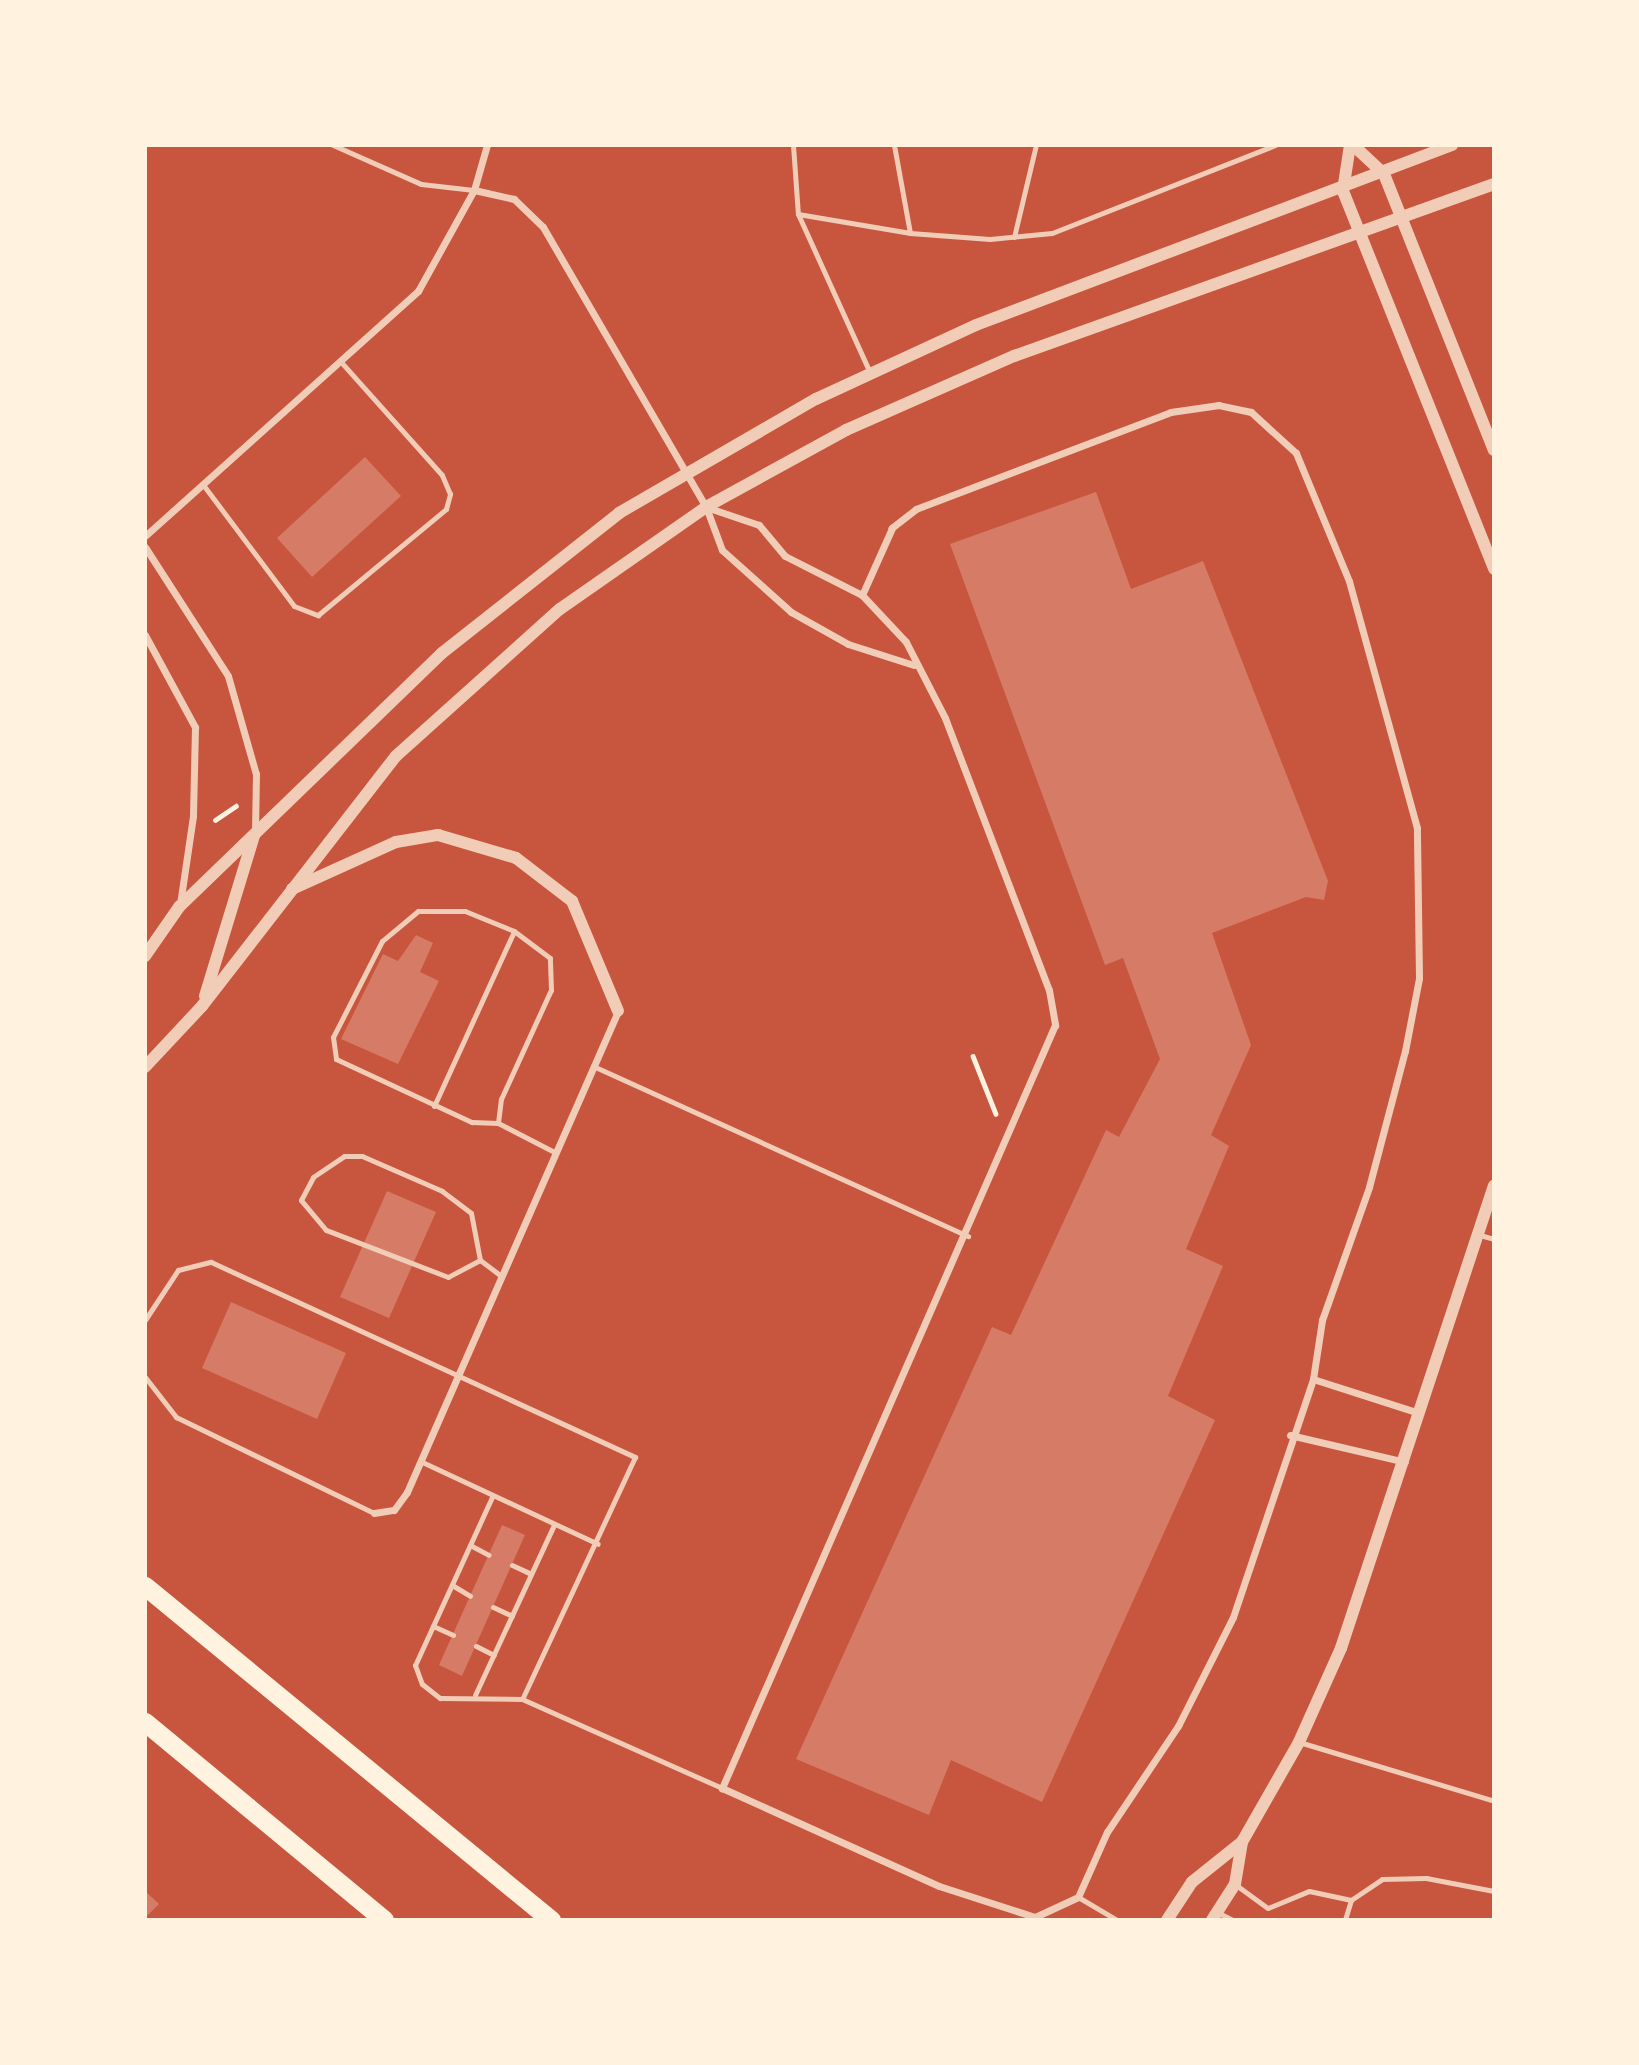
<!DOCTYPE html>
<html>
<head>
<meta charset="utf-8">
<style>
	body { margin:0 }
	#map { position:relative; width:1639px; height:2065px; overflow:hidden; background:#c8553d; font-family:"PT Serif",serif }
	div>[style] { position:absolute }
	.building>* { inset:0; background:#d67c66 }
	.path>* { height:4.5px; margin:-2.25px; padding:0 2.25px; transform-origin:2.25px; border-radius:2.25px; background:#fff3e0 }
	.service>* { height:5px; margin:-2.5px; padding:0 2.5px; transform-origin:2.5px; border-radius:2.5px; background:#f1ccb7 }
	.minor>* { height:7px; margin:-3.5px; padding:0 3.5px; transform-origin:3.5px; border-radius:3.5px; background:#f1ccb7 }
	.tertiary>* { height:12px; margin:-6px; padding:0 6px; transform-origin:6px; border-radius:6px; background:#f1ccb7 }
	.trunk>* { height:19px; margin:-9.5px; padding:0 9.5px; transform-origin:9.5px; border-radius:9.5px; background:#fff3e0 }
	span { translate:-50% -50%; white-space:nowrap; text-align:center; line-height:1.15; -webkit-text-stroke:5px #fff3e0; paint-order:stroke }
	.frame { position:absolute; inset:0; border:147px solid #fff3e0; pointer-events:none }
</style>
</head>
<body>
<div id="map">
	<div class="building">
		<i style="clip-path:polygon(365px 457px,401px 496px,312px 577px,277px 538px)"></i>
		<i style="clip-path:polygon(1096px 492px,1131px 589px,1203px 561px,1328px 881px,1324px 900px,1306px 897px,1212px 933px,1251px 1045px,1211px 1135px,1229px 1146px,1186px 1249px,1223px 1266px,1168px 1396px,1215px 1420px,1042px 1802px,951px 1760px,929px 1815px,796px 1759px,992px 1327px,1011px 1335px,1106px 1130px,1119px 1137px,1160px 1059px,1123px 958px,1105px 965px,950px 544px)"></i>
		<i style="clip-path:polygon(416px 935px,433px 943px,420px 972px,439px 981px,398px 1064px,341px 1039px,383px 954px,398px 961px)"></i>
		<i style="clip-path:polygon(387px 1191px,436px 1212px,389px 1318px,340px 1297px)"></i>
		<i style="clip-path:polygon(231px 1302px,346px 1353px,317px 1419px,202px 1368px)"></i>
		<i style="clip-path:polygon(502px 1525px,525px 1535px,462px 1676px,439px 1665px)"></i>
		<i style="clip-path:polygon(145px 1891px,159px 1904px,145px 1918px)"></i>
	</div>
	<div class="path">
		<i style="left:215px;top:820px;width:25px;rotate:-34deg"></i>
		<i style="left:973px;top:1056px;width:62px;rotate:68.4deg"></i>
	</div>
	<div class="service">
		<i style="left:333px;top:145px;width:96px;rotate:23.9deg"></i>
		<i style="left:421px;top:184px;width:53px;rotate:6.5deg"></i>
		<i style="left:793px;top:145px;width:69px;rotate:85.9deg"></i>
		<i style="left:798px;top:214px;width:175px;rotate:65.6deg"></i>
		<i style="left:894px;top:145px;width:89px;rotate:79.7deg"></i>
		<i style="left:910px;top:233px;width:80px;rotate:4.3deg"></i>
		<i style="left:990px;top:239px;width:62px;rotate:-5.5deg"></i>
		<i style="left:1052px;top:233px;width:240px;rotate:-21.5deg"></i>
		<i style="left:798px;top:214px;width:114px;rotate:9.6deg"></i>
		<i style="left:1014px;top:237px;width:95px;rotate:-76.6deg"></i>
		<i style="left:204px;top:486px;width:150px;rotate:53.1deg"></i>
		<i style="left:294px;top:606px;width:26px;rotate:21deg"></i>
		<i style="left:318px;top:615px;width:166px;rotate:-39.6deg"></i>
		<i style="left:446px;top:509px;width:16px;rotate:-75deg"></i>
		<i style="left:450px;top:494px;width:21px;rotate:-113deg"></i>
		<i style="left:442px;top:475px;width:150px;rotate:-131.8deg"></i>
		<i style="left:593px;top:1066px;width:412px;rotate:24.4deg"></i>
		<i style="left:434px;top:1106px;width:192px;rotate:-65.4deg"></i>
		<i style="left:498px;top:1123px;width:24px;rotate:-83deg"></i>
		<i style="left:501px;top:1099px;width:120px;rotate:-65.4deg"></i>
		<i style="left:551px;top:990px;width:32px;rotate:-92deg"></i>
		<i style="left:550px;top:958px;width:45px;rotate:-143.1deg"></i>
		<i style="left:514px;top:931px;width:53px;rotate:-157.8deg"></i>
		<i style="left:465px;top:911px;width:47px;rotate:180deg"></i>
		<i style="left:418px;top:911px;width:47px;rotate:140.2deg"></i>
		<i style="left:382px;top:941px;width:108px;rotate:117deg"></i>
		<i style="left:333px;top:1037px;width:22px;rotate:82deg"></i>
		<i style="left:336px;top:1059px;width:150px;rotate:24.9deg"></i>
		<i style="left:472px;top:1122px;width:26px;rotate:2deg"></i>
		<i style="left:498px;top:1123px;width:65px;rotate:27.3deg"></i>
		<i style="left:1480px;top:1235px;width:15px;rotate:16deg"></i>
		<i style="left:480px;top:1260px;width:36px;rotate:152deg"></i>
		<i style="left:448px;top:1277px;width:131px;rotate:-158.9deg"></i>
		<i style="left:326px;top:1230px;width:39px;rotate:-130deg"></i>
		<i style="left:301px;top:1200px;width:26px;rotate:-62deg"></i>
		<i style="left:313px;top:1177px;width:37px;rotate:-34deg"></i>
		<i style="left:344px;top:1156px;width:18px"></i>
		<i style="left:362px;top:1156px;width:87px;rotate:23.6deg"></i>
		<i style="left:442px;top:1191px;width:36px;rotate:37deg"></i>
		<i style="left:471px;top:1213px;width:48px;rotate:79.2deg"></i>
		<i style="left:480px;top:1260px;width:26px;rotate:37deg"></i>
		<i style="left:145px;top:1320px;width:60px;rotate:-56.6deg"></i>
		<i style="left:178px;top:1270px;width:34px;rotate:-14deg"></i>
		<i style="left:211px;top:1262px;width:467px;rotate:24.7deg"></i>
		<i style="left:635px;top:1457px;width:267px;rotate:115deg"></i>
		<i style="left:145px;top:1377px;width:51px;rotate:52.2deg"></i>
		<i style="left:176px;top:1417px;width:220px;rotate:25.9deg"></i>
		<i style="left:420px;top:1461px;width:196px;rotate:25deg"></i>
		<i style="left:492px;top:1497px;width:185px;rotate:114.6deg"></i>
		<i style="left:415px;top:1665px;width:20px;rotate:70deg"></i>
		<i style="left:422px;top:1684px;width:23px;rotate:38deg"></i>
		<i style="left:440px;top:1698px;width:82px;rotate:0.7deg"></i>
		<i style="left:522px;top:1699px;width:219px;rotate:24deg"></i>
		<i style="left:470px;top:1545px;width:21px;rotate:28deg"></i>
		<i style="left:512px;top:1565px;width:21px;rotate:25deg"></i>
		<i style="left:452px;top:1585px;width:21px;rotate:31deg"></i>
		<i style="left:493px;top:1607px;width:21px;rotate:25deg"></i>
		<i style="left:433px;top:1626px;width:22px;rotate:24deg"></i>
		<i style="left:476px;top:1646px;width:20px;rotate:27deg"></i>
		<i style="left:475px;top:1695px;width:187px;rotate:-65.1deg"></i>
		<i style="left:1299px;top:1742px;width:204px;rotate:16.8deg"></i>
		<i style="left:1236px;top:1885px;width:39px;rotate:36deg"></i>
		<i style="left:1268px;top:1908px;width:44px;rotate:-22.5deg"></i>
		<i style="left:1309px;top:1891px;width:43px;rotate:12.1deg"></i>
		<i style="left:1351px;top:1900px;width:21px;rotate:107deg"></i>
		<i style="left:1078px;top:1897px;width:45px;rotate:30.5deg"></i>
		<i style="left:1351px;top:1900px;width:37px;rotate:-34deg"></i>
		<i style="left:1382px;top:1879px;width:44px;rotate:-1.3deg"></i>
		<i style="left:1426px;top:1878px;width:69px;rotate:10.8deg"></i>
		<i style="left:1217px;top:1912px;width:18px;rotate:27deg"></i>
	</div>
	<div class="minor">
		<i style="left:474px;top:190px;width:41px;rotate:12.7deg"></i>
		<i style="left:514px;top:199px;width:40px;rotate:44deg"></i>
		<i style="left:543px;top:227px;width:324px;rotate:59.8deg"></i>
		<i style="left:706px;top:507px;width:46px;rotate:69.6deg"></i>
		<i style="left:722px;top:550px;width:93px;rotate:41.9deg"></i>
		<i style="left:791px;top:612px;width:65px;rotate:29.3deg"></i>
		<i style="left:848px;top:644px;width:69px;rotate:17.7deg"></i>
		<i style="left:706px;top:507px;width:56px;rotate:18.8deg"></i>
		<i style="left:759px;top:525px;width:40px;rotate:50deg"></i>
		<i style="left:785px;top:556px;width:86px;rotate:26.9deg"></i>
		<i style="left:862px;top:595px;width:64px;rotate:46.9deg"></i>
		<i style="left:906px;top:642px;width:85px;rotate:62.8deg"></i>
		<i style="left:945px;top:718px;width:291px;rotate:69.1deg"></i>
		<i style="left:1049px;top:990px;width:36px;rotate:80deg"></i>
		<i style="left:1055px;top:1025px;width:833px;rotate:113.58deg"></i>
		<i style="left:722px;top:1788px;width:238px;rotate:24.3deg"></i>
		<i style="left:939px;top:1886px;width:101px;rotate:17.9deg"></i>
		<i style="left:1035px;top:1917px;width:47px;rotate:-24.9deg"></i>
		<i style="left:1078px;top:1897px;width:71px;rotate:-66deg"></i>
		<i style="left:1107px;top:1832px;width:128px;rotate:-56.2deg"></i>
		<i style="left:1178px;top:1726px;width:122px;rotate:-63.2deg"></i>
		<i style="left:1233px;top:1617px;width:251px;rotate:-71.4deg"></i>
		<i style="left:1313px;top:1379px;width:60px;rotate:-81.3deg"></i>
		<i style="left:1322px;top:1320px;width:141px;rotate:-70.5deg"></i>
		<i style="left:1369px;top:1187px;width:141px;rotate:-75.2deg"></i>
		<i style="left:1405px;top:1051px;width:74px;rotate:-79.1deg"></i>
		<i style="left:1419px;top:978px;width:150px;rotate:-90.8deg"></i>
		<i style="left:1417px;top:828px;width:256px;rotate:-105.4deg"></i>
		<i style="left:1349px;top:581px;width:139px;rotate:-112.5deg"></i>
		<i style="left:1296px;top:453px;width:61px;rotate:-137.7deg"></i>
		<i style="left:1251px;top:412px;width:33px;rotate:-168deg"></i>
		<i style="left:1219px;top:405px;width:49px;rotate:171.7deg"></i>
		<i style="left:1171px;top:412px;width:273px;rotate:159.2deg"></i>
		<i style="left:916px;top:509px;width:31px;rotate:142deg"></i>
		<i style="left:892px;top:528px;width:73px;rotate:114.1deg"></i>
		<i style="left:145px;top:536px;width:367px;rotate:-41.9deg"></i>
		<i style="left:418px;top:291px;width:115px;rotate:-61deg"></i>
		<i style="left:474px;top:190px;width:47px;rotate:-73.9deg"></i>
		<i style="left:145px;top:547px;width:153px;rotate:57.2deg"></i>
		<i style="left:228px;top:676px;width:102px;rotate:74.1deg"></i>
		<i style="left:256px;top:774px;width:58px;rotate:91deg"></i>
		<i style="left:145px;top:635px;width:105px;rotate:61.5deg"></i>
		<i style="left:195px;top:727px;width:89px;rotate:91.3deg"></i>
		<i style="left:193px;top:816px;width:89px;rotate:98.4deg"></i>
		<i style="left:1313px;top:1379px;width:111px;rotate:17.8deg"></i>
		<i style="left:1290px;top:1435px;width:118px;rotate:13.2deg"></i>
		<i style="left:374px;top:1513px;width:20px;rotate:-9deg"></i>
		<i style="left:394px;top:1510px;width:22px;rotate:-54deg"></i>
		<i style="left:407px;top:1492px;width:525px;rotate:-66.31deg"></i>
	</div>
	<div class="tertiary">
		<i style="left:1350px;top:145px;width:47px;rotate:98.7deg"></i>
		<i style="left:1343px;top:191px;width:407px;rotate:68.2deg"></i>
		<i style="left:1353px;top:145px;width:42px;rotate:43.1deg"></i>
		<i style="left:1384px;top:174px;width:297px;rotate:68.3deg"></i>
		<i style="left:292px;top:889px;width:114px;rotate:-24.3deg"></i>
		<i style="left:396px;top:842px;width:43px;rotate:-9.5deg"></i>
		<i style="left:438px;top:835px;width:81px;rotate:16.4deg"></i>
		<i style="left:516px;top:858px;width:71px;rotate:37.5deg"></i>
		<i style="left:572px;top:901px;width:119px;rotate:67.3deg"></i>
		<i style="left:145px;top:956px;width:60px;rotate:-55.2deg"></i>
		<i style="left:179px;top:907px;width:366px;rotate:-44deg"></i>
		<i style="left:442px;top:653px;width:226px;rotate:-38.3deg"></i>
		<i style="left:619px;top:513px;width:228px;rotate:-30.1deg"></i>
		<i style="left:816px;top:399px;width:176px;rotate:-24.8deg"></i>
		<i style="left:976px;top:325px;width:509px;rotate:-20.71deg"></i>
		<i style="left:205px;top:996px;width:167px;rotate:-73deg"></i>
		<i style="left:145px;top:1067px;width:83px;rotate:-46.9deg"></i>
		<i style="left:202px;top:1006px;width:316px;rotate:-52.2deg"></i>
		<i style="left:396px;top:756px;width:220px;rotate:-41.9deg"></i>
		<i style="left:560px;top:609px;width:178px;rotate:-34.9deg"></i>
		<i style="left:706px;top:507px;width:160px;rotate:-28.8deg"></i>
		<i style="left:846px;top:430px;width:184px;rotate:-23.8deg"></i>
		<i style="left:1014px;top:356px;width:510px;rotate:-19.71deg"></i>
		<i style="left:1167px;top:1920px;width:45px;rotate:-56.7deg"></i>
		<i style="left:1192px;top:1882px;width:64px;rotate:-38.7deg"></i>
		<i style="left:1212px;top:1920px;width:43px;rotate:-57.4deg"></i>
		<i style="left:1235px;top:1884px;width:43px;rotate:-80.5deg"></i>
		<i style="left:1242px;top:1842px;width:115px;rotate:-60.3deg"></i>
		<i style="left:1299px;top:1742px;width:103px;rotate:-65.9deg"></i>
		<i style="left:1341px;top:1648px;width:487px;rotate:-71.7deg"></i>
	</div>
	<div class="trunk">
		<i style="left:145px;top:1586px;width:526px;rotate:39.44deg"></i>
		<i style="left:145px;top:1722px;width:310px;rotate:39.6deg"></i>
	</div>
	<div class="frame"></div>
</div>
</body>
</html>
